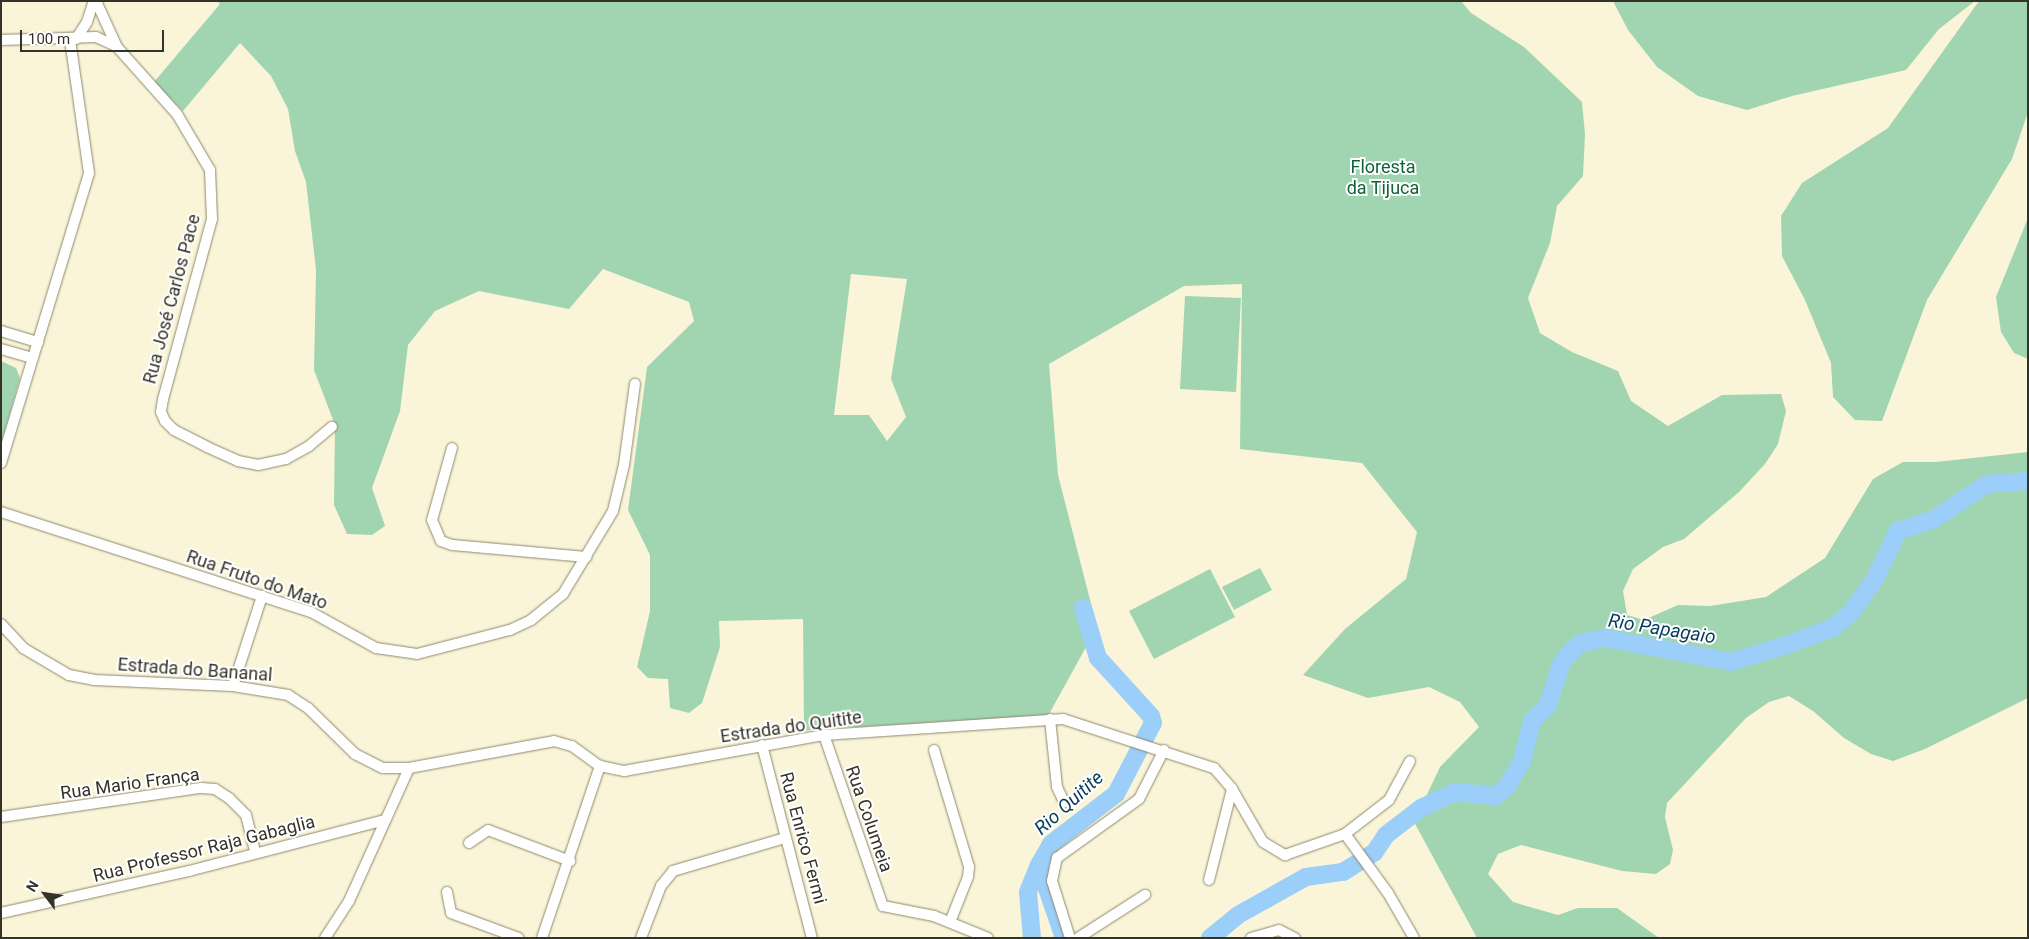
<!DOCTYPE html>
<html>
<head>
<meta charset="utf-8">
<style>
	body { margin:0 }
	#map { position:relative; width:2029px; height:939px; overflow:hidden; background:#faf5d8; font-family:Roboto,sans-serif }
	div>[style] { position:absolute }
	.green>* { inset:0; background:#a1d5b1 }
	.river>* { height:18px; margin:-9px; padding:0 9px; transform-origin:9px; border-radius:9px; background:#9bcef8 }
	.roads { filter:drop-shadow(0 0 1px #8d886e) drop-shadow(0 0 1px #8d886e) }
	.minor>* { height:10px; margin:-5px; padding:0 5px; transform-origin:5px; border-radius:5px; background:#fff }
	span { translate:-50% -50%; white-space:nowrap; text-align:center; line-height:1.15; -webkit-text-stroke:4px #fff; paint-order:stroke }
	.park-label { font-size:18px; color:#0f6338 }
	.street-label { font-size:18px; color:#353328 }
	.water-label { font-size:19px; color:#073b5c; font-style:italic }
	.frame { position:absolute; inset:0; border:2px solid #353328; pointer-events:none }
	.north { position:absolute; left:20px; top:869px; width:50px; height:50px; -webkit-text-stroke:4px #fff; paint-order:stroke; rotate:301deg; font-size:14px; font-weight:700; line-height:20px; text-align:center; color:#353328 }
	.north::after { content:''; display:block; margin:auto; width:18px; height:22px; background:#353328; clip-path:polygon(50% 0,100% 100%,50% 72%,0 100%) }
	.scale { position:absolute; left:20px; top:30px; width:144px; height:22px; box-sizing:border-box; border:2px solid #353328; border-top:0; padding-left:6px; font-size:15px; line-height:18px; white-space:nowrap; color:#353328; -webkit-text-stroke:4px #fff; paint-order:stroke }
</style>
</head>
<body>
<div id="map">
	<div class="green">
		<i style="clip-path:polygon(evenodd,217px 1px,1461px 1px,1471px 13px,1524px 47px,1582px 102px,1585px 134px,1583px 176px,1557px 206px,1550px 243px,1528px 298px,1540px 333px,1572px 352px,1618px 371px,1631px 401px,1668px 426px,1722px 395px,1781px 394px,1786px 411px,1778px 444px,1765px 464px,1739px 492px,1684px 539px,1663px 547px,1633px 569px,1623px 591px,1627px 615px,1644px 620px,1678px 605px,1710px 606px,1766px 597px,1825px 558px,1873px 479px,1903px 462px,1936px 462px,2028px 452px,2028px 698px,1925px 749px,1893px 761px,1871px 754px,1844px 738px,1813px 711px,1789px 696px,1769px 702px,1746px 718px,1667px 803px,1665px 817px,1673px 850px,1670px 864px,1656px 874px,1622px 871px,1521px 845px,1498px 854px,1488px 874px,1513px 902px,1558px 915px,1578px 908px,1617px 908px,1659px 938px,1477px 938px,1414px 822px,1440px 767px,1479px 727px,1460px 702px,1429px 687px,1368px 698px,1303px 675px,1345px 629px,1406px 579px,1417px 532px,1362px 463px,1240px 449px,1242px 284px,1184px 286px,1049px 364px,1058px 475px,1097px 627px,1048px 716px,858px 727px,829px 726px,804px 731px,803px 619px,719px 621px,720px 647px,702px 703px,689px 713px,670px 708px,668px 679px,648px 678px,637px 667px,650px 611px,650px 555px,628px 510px,647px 367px,694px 321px,689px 302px,603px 269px,569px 309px,479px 291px,435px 311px,408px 345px,400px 411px,372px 488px,385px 526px,372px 535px,347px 534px,334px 505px,335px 425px,314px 370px,316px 270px,306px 182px,295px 151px,288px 109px,271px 76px,240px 43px,183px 111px,154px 82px,220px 4px,217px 1px,851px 274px,907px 279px,891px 379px,906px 417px,887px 441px,869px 415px,834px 415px,851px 274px)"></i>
		<i style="clip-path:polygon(1613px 1px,1975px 1px,1939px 29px,1906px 70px,1792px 96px,1747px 110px,1698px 96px,1657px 67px,1628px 30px)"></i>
		<i style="clip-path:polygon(1979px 1px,2028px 1px,2028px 112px,2012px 159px,1927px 300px,1882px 421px,1855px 420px,1833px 397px,1831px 363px,1805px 300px,1782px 256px,1781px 216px,1802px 183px,1888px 128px)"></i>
		<i style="clip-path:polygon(2028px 218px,2028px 359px,2014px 353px,2001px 332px,1996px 297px)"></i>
		<i style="clip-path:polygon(1185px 296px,1241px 298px,1236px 392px,1180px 389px)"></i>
		<i style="clip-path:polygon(1px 361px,16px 368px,20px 378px,1px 444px)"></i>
		<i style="clip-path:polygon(1260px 568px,1272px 590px,1234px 610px,1222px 587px)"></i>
		<i style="clip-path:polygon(1210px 569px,1235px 617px,1154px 659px,1129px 611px)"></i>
	</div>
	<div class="river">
		<i style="left:1039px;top:865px;width:77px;rotate:71.1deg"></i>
		<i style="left:1032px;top:938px;width:46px;rotate:-95deg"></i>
		<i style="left:1028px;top:892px;width:29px;rotate:-68deg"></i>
		<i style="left:1039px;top:865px;width:24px;rotate:-60deg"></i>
		<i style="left:1051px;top:844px;width:82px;rotate:-37.6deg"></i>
		<i style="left:1116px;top:794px;width:80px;rotate:-62.5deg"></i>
		<i style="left:1153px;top:723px;width:7px;rotate:-106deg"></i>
		<i style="left:1151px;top:716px;width:79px;rotate:-132.4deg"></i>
		<i style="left:1098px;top:658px;width:52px;rotate:-106.7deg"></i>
		<i style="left:1210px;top:938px;width:36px;rotate:-39deg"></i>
		<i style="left:1238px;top:915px;width:78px;rotate:-29.2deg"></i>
		<i style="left:1306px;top:877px;width:37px;rotate:-8deg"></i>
		<i style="left:1343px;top:872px;width:36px;rotate:-32deg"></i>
		<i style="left:1374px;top:853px;width:22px;rotate:-56deg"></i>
		<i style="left:1386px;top:835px;width:44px;rotate:-37.6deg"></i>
		<i style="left:1421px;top:808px;width:38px;rotate:-25deg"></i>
		<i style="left:1456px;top:792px;width:40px;rotate:5.7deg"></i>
		<i style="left:1496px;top:796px;width:13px;rotate:-39deg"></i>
		<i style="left:1506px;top:788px;width:31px;rotate:-59deg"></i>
		<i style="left:1522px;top:761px;width:41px;rotate:-76deg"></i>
		<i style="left:1532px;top:721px;width:23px;rotate:-45deg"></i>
		<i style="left:1548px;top:705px;width:45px;rotate:-72deg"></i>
		<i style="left:1562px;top:662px;width:24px;rotate:-48deg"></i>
		<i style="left:1578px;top:644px;width:28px;rotate:-13deg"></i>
		<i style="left:1605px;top:638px;width:128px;rotate:10.8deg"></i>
		<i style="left:1731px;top:662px;width:61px;rotate:-17.2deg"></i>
		<i style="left:1789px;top:644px;width:46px;rotate:-20.4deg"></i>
		<i style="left:1832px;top:628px;width:23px;rotate:-38deg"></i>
		<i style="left:1850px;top:614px;width:43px;rotate:-54.5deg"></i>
		<i style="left:1875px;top:579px;width:53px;rotate:-64.4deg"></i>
		<i style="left:1898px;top:531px;width:38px;rotate:-18deg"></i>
		<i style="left:1934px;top:519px;width:64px;rotate:-33.4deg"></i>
		<i style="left:1987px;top:484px;width:41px;rotate:-4.2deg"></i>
	</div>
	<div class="roads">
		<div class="minor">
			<i style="left:96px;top:1px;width:51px;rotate:65.5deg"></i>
			<i style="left:117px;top:47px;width:90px;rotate:48.2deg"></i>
			<i style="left:177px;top:114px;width:65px;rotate:59.5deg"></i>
			<i style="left:210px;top:170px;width:49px;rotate:87.7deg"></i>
			<i style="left:212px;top:219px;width:187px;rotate:105.2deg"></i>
			<i style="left:163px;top:399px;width:13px;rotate:99deg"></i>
			<i style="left:161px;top:412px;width:10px;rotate:66deg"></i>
			<i style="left:165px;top:421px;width:13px;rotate:45deg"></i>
			<i style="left:174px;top:430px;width:37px;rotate:27deg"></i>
			<i style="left:207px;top:447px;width:34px;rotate:24deg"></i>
			<i style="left:238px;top:461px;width:20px;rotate:11deg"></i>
			<i style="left:258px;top:465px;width:29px;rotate:-12deg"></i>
			<i style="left:286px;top:459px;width:26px;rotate:-29deg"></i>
			<i style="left:309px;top:446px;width:30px;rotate:-40deg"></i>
			<i style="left:76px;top:39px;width:20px;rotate:-57deg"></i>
			<i style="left:87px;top:22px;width:22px;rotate:-72deg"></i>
			<i style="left:1px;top:40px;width:95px;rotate:-1.8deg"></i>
			<i style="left:96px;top:37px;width:22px;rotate:24deg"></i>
			<i style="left:1px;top:331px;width:39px;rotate:17deg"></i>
			<i style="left:1px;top:349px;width:33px;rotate:16deg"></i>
			<i style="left:452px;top:448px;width:75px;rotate:105.5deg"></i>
			<i style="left:432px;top:520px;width:23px;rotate:67deg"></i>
			<i style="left:441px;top:541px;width:12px;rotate:20deg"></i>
			<i style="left:452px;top:545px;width:135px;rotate:5.1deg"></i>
			<i style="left:1px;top:463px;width:303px;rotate:-73.1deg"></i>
			<i style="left:89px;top:173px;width:135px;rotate:-98.1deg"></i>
			<i style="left:1px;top:512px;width:326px;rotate:17.9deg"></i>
			<i style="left:311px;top:612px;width:74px;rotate:29deg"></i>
			<i style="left:376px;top:648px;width:41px;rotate:8.3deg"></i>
			<i style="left:417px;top:654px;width:96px;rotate:-14.5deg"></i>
			<i style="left:510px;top:630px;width:23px;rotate:-25deg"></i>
			<i style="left:531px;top:620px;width:41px;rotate:-39.1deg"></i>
			<i style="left:563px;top:594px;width:97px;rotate:-58.9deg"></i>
			<i style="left:613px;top:511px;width:47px;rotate:-76.6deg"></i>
			<i style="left:624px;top:465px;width:82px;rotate:-82.3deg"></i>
			<i style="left:1px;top:624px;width:33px;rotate:47deg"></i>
			<i style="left:23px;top:648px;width:53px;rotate:30.4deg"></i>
			<i style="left:69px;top:675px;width:25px;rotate:11deg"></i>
			<i style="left:94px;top:680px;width:139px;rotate:2.5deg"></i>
			<i style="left:233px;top:686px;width:56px;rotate:9.3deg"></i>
			<i style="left:288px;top:695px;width:24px;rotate:33deg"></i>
			<i style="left:308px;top:708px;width:66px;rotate:44.4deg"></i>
			<i style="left:355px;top:754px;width:31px;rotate:27deg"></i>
			<i style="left:383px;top:768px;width:26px"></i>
			<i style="left:409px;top:768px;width:147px;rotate:-10.5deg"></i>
			<i style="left:554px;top:741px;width:19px;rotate:16deg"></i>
			<i style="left:572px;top:746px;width:34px;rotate:36deg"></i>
			<i style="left:600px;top:766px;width:25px;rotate:12deg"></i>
			<i style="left:624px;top:771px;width:203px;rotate:-10.2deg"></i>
			<i style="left:824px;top:735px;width:240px;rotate:-3.8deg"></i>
			<i style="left:1063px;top:719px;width:159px;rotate:18deg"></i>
			<i style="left:1214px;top:768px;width:28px;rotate:49deg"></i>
			<i style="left:1232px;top:789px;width:61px;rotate:59.7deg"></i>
			<i style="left:1263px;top:842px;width:26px;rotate:31deg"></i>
			<i style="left:1285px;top:855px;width:64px;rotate:-19.3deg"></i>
			<i style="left:1345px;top:834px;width:56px;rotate:-37.7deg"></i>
			<i style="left:1389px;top:800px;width:44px;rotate:-61.7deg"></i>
			<i style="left:233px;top:686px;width:95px;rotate:-72.1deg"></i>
			<i style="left:1050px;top:719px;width:68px;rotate:84.1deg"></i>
			<i style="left:1057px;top:787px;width:17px;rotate:65deg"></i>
			<i style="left:824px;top:735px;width:181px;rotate:71deg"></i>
			<i style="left:883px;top:906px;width:52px;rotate:11.1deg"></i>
			<i style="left:934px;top:916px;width:58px;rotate:22.2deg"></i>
			<i style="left:762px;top:745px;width:199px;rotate:75.5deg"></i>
			<i style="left:934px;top:750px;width:122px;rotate:73.3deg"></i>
			<i style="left:969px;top:867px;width:10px;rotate:96deg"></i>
			<i style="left:968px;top:877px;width:48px;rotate:111.8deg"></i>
			<i style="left:1px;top:817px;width:202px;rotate:-8.3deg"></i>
			<i style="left:201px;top:788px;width:14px;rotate:4deg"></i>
			<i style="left:215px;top:789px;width:17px;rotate:33deg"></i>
			<i style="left:229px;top:798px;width:24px;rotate:45deg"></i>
			<i style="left:246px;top:815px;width:38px;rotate:76deg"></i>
			<i style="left:1345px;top:834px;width:73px;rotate:53.9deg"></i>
			<i style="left:1388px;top:893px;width:52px;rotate:60deg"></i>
			<i style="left:469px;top:843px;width:23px;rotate:-34deg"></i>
			<i style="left:488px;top:830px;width:88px;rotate:20.7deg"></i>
			<i style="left:1209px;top:880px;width:94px;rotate:-75.8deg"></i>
			<i style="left:447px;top:892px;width:21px;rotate:79deg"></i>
			<i style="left:451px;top:913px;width:72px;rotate:20.2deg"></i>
			<i style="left:1px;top:913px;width:193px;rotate:-12.6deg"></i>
			<i style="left:189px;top:871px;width:203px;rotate:-14.6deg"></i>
			<i style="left:325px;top:938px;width:44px;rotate:-57deg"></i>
			<i style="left:349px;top:901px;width:146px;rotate:-65.7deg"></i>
			<i style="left:542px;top:938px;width:182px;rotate:-71.4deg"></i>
			<i style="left:641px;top:938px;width:56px;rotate:-69deg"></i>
			<i style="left:661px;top:886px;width:19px;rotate:-51deg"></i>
			<i style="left:673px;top:871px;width:117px;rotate:-16.4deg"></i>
			<i style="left:1070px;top:938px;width:60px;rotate:-107.5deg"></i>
			<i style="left:1052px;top:881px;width:24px;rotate:-78deg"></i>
			<i style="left:1057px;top:858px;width:101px;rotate:-35.7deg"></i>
			<i style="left:1139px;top:799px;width:55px;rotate:-63deg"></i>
			<i style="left:1078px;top:938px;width:80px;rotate:-32.7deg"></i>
			<i style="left:1251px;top:938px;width:29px;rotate:-16deg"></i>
			<i style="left:1279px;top:930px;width:18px;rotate:27deg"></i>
		</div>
	</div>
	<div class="park-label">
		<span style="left:1383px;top:178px">Floresta<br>da Tijuca</span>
	</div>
	<div class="street-label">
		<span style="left:172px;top:299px;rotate:-75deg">Rua José Carlos Pace</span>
		<span style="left:257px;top:580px;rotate:19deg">Rua Fruto do Mato</span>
		<span style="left:195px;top:670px;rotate:4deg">Estrada do Bananal</span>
		<span style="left:791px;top:727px;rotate:-8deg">Estrada do Quitite</span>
		<span style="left:130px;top:784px;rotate:-8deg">Rua Mario França</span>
		<span style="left:869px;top:819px;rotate:71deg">Rua Columeia</span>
		<span style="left:803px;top:838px;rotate:75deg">Rua Enrico Fermi</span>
		<span style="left:204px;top:849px;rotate:-14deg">Rua Professor Raja Gabaglia</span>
	</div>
	<div class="water-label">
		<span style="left:1662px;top:629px;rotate:9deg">Rio Papagaio</span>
		<span style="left:1069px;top:803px;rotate:-42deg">Rio Quitite</span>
	</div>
	<div class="frame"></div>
	<div class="north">N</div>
	<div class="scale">100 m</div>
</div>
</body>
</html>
